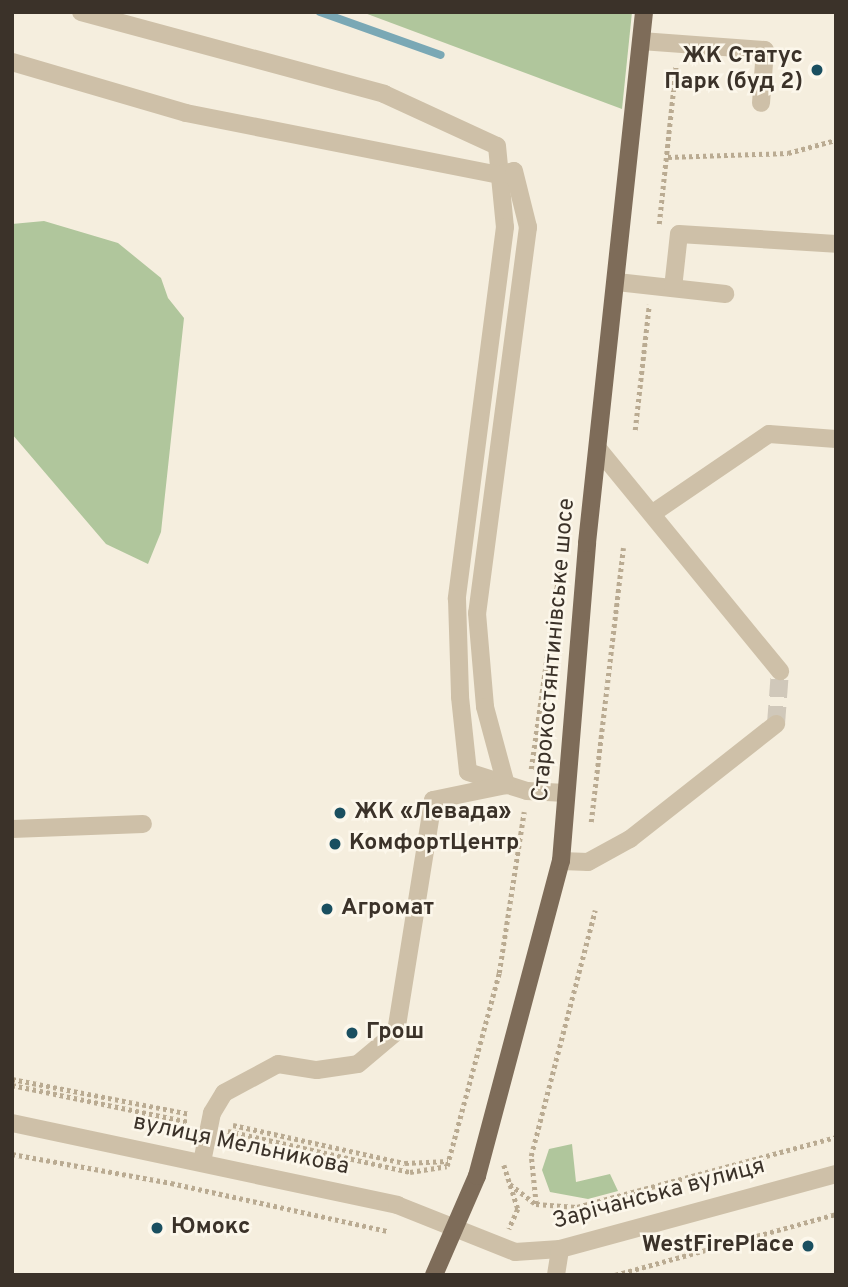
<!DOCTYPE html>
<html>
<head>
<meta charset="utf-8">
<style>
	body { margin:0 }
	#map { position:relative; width:848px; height:1287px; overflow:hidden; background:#f5eede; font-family:Overpass,sans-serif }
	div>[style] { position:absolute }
	.green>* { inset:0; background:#b0c69c }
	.stream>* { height:8px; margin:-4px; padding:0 4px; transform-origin:4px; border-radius:4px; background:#7aa8b5 }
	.minor-tunnel>* { height:18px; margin-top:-9px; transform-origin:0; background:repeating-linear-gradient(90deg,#d0c8ba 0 18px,transparent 0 27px) }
	.path>* { height:4.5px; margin-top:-2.25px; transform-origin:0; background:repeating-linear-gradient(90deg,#baab92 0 3.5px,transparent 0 7px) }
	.minor>* { height:18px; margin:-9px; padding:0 9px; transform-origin:9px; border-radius:9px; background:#cec0a8 }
	.major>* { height:18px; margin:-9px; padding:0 9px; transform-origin:9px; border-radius:9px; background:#7e6c59 }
	.dots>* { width:19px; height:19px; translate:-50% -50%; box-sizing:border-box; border:4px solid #fcf7eb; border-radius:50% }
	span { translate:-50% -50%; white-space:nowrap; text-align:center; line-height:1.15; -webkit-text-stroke:5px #fcf7eb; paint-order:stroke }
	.poi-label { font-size:23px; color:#3b3229; font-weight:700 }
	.right { translate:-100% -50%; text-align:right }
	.left { translate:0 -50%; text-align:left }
	.street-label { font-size:23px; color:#3b3229 }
	.frame { position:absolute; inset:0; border:14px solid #3b3229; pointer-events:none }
</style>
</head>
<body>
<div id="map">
	<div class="green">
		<i style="clip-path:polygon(362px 12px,632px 12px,622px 109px)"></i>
		<i style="clip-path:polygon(44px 221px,118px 243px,161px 278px,168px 298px,184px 318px,161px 532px,148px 564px,106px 544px,12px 434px,12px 224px)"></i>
		<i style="clip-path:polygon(572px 1144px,576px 1182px,610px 1174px,618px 1191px,588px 1199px,550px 1192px,542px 1170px,549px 1149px)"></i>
	</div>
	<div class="stream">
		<i style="left:320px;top:12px;width:128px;rotate:19.6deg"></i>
	</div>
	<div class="minor-tunnel">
		<i style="left:776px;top:724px;width:53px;rotate:-85.7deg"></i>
	</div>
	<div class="path">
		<i style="left:668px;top:157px;width:120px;rotate:-1.9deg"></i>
		<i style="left:788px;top:153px;width:50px;rotate:-15.2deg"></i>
		<i style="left:659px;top:224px;width:160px;rotate:-83.9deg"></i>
		<i style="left:635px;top:430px;width:126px;rotate:-83.6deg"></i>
		<i style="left:531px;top:769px;width:212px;rotate:-81.9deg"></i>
		<i style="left:591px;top:822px;width:276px;rotate:-83.3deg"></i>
		<i style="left:12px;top:1079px;width:181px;rotate:11.1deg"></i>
		<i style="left:12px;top:1085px;width:181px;rotate:11.8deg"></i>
		<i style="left:233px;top:1125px;width:176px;rotate:12.5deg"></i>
		<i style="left:405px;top:1163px;width:43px;rotate:-2.7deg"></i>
		<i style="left:228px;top:1131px;width:187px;rotate:12.7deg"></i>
		<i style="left:410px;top:1172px;width:37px;rotate:-9deg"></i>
		<i style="left:447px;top:1166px;width:200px;rotate:-74.9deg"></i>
		<i style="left:499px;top:973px;width:163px;rotate:-81.2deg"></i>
		<i style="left:12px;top:1154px;width:162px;rotate:10.3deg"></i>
		<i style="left:171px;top:1183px;width:221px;rotate:12.5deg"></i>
		<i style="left:504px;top:1165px;width:46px;rotate:72.3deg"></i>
		<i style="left:518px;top:1209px;width:22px;rotate:114deg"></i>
		<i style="left:510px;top:1184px;width:33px;rotate:38deg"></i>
		<i style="left:536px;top:1204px;width:41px;rotate:4.2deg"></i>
		<i style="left:577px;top:1207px;width:268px;rotate:-15.1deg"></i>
		<i style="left:536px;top:1204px;width:48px;rotate:-95.9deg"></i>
		<i style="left:531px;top:1156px;width:254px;rotate:-75.4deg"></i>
		<i style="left:615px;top:1275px;width:229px;rotate:-15.4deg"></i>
	</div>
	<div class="minor">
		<i style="left:81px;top:12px;width:314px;rotate:15.1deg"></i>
		<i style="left:384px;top:94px;width:124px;rotate:24.7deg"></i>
		<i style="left:497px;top:146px;width:81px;rotate:84.4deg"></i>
		<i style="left:505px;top:227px;width:375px;rotate:97.4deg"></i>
		<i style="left:457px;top:599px;width:98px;rotate:88.2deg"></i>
		<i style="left:460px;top:697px;width:75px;rotate:83.9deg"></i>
		<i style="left:468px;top:772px;width:62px;rotate:17.9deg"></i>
		<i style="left:527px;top:791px;width:39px;rotate:3deg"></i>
		<i style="left:641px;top:41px;width:124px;rotate:4.2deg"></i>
		<i style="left:765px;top:50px;width:53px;rotate:94.3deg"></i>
		<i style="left:12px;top:62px;width:181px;rotate:16.3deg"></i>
		<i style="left:186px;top:113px;width:318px;rotate:11.2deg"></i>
		<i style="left:498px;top:175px;width:16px;rotate:-14deg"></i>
		<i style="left:514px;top:171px;width:58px;rotate:76deg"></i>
		<i style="left:528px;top:227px;width:389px;rotate:97.5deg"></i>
		<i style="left:477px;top:613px;width:94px;rotate:85.1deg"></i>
		<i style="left:485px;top:707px;width:81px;rotate:74.9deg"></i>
		<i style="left:617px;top:282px;width:109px;rotate:6.3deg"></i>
		<i style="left:673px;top:288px;width:54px;rotate:-83.7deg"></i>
		<i style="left:679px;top:234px;width:157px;rotate:3.6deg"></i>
		<i style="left:599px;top:450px;width:286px;rotate:50.7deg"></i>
		<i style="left:653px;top:513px;width:140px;rotate:-34.3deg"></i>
		<i style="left:769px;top:434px;width:67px;rotate:4.3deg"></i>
		<i style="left:12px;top:829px;width:131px;rotate:-2.2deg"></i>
		<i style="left:561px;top:861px;width:27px;rotate:2deg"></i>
		<i style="left:588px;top:862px;width:48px;rotate:-28.7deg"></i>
		<i style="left:630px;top:839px;width:186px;rotate:-38.2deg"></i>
		<i style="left:12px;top:1123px;width:394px;rotate:12deg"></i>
		<i style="left:397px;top:1205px;width:127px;rotate:21.7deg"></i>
		<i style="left:515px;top:1252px;width:45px;rotate:-3.8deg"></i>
		<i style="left:560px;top:1249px;width:286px;rotate:-15.2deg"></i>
		<i style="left:202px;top:1162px;width:50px;rotate:-78.5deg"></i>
		<i style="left:212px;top:1113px;width:23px;rotate:-59deg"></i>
		<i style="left:224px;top:1093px;width:61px;rotate:-28.2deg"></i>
		<i style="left:278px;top:1064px;width:39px;rotate:9deg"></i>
		<i style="left:317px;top:1070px;width:41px;rotate:-8.3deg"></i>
		<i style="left:358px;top:1064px;width:50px;rotate:-40.1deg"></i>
		<i style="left:396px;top:1032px;width:235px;rotate:-80.9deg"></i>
		<i style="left:433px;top:800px;width:75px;rotate:-11.6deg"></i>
		<i style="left:556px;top:1275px;width:26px;rotate:-81deg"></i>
	</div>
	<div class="major">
		<i style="left:434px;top:1275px;width:108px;rotate:-66.5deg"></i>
		<i style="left:477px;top:1176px;width:326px;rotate:-75.1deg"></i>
		<i style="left:561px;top:861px;width:319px;rotate:-85.3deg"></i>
		<i style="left:587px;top:543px;width:534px;rotate:-83.87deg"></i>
	</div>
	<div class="dots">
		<i style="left:817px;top:70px;background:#1a4f60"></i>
		<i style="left:340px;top:813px;background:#1a4f60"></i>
		<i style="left:335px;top:844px;background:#1a4f60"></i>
		<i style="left:327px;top:909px;background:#1a4f60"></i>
		<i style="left:352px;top:1033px;background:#1a4f60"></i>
		<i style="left:157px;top:1228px;background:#1a4f60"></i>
		<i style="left:808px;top:1246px;background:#1a4f60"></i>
	</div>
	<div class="poi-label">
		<span class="right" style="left:803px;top:70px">ЖК Статус<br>Парк (буд 2)</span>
		<span class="left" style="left:354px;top:813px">ЖК «Левада»</span>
		<span class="left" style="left:349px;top:844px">КомфортЦентр</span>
		<span class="left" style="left:341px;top:909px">Агромат</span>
		<span class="left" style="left:366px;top:1033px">Грош</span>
		<span class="left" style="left:171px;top:1228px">Юмокс</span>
		<span class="right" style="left:794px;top:1246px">WestFirePlace</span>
	</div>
	<div class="street-label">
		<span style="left:555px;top:650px;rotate:-85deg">Старокостянтинівське шосе</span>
		<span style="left:241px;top:1146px;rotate:12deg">вулиця Мельникова</span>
		<span style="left:659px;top:1195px;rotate:-15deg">Зарічанська вулиця</span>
	</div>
	<div class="frame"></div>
</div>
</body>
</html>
